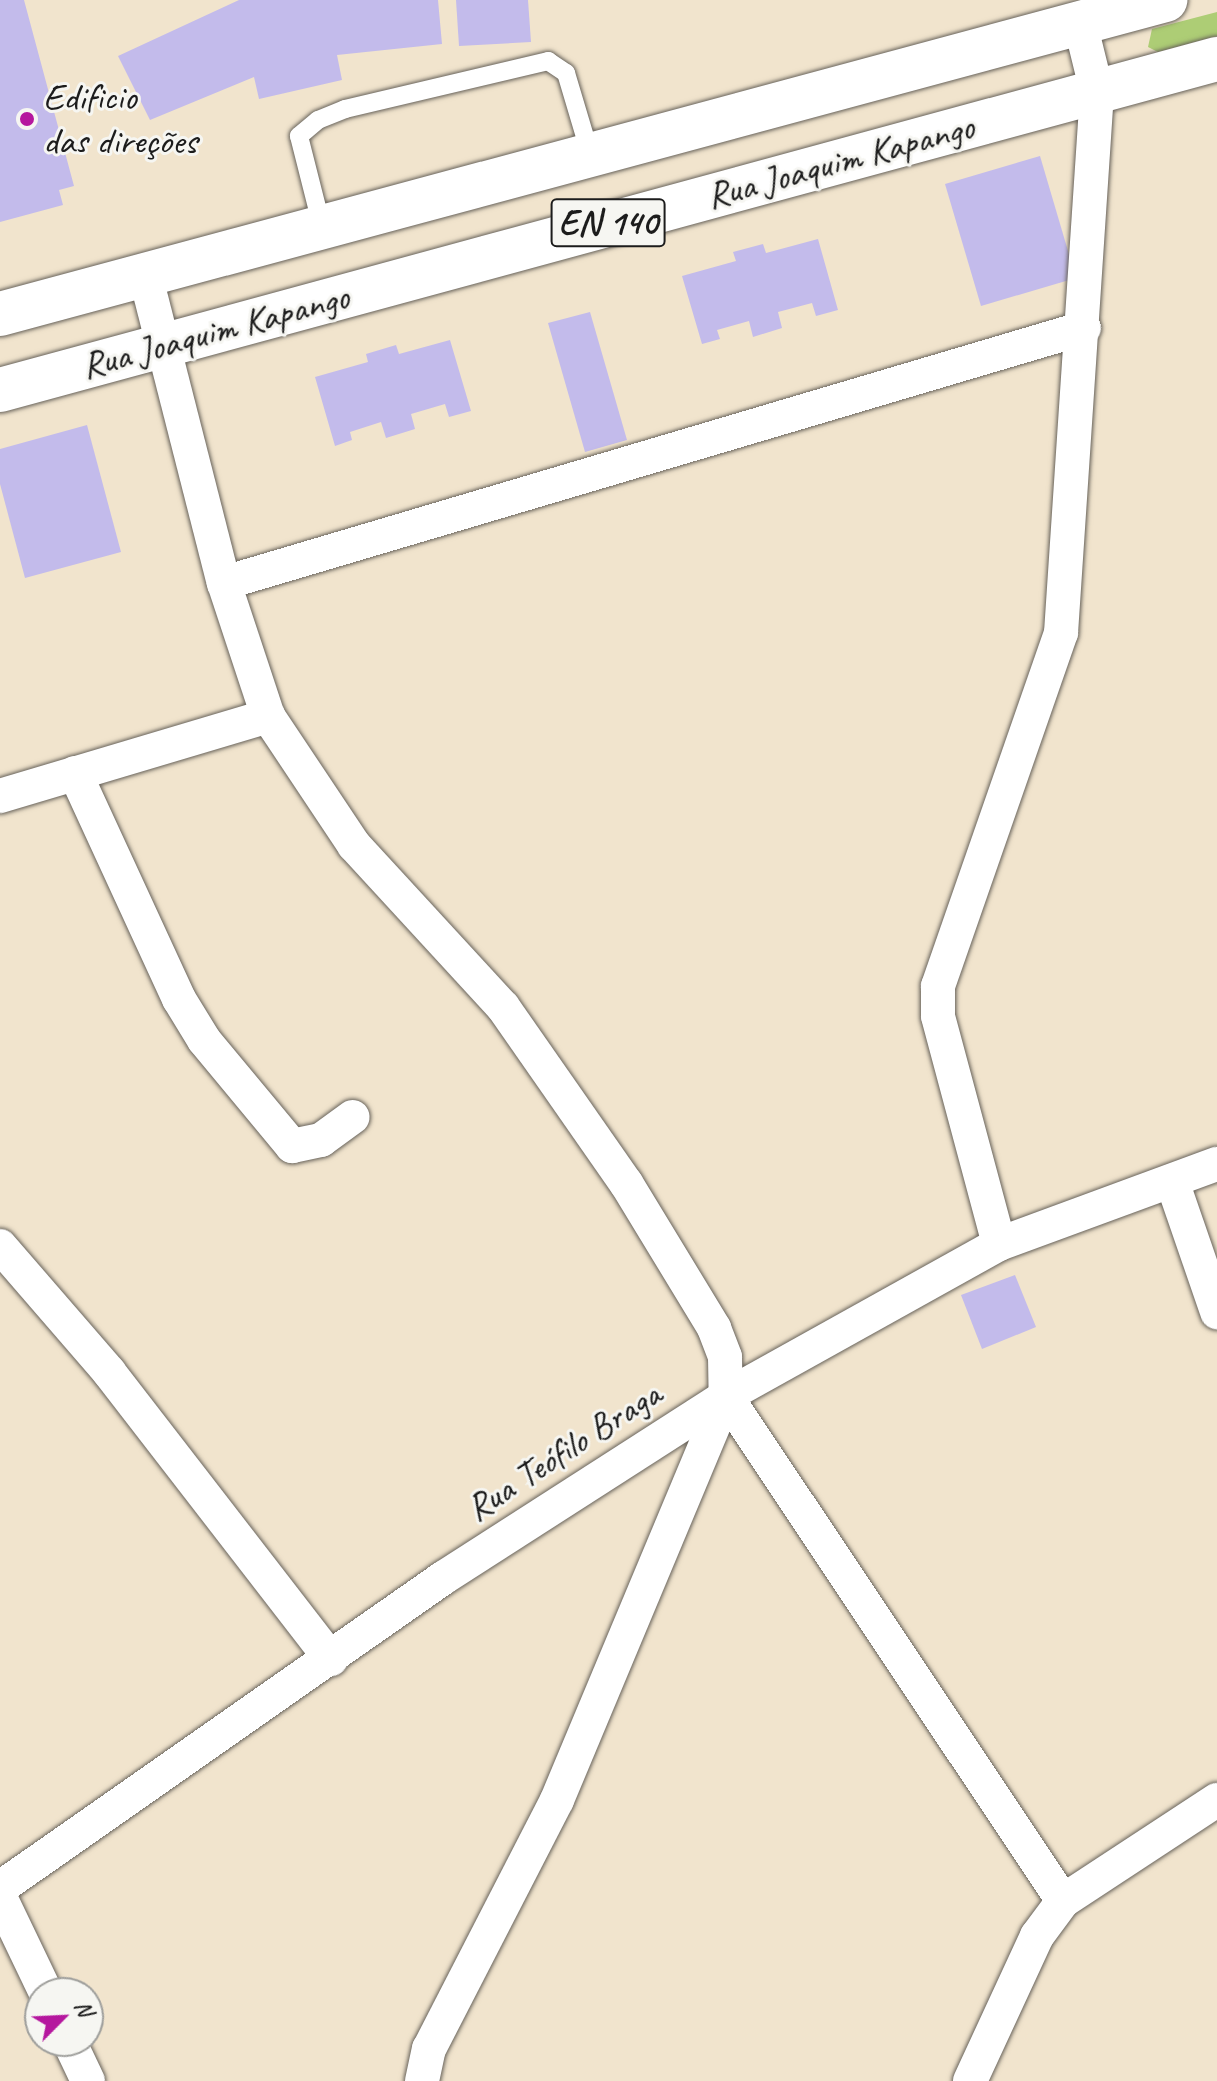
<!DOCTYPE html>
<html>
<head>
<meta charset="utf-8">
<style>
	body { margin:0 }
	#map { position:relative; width:1217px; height:2081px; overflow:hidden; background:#f1e4cd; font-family:Caveat,sans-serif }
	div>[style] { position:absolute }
	.green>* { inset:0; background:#adcd75 }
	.building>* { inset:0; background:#c3bbeb }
	.roads { filter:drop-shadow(0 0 2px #67625a) drop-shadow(0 0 2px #67625a) }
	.lane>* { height:18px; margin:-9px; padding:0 9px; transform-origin:9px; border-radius:9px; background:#fff }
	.street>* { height:34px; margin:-17px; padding:0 17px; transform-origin:17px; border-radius:17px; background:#fff }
	.primary>* { height:44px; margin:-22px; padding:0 22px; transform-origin:22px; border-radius:22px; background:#fff }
	.dots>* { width:22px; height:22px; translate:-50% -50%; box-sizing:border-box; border:4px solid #f6f6f2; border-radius:50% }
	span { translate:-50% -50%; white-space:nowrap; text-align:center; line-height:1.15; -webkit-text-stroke:6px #f6f6f2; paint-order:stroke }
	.shield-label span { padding:2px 6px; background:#f6f6f2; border:2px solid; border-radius:6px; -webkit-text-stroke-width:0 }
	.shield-label { font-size:36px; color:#1c1c1c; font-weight:700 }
	.poi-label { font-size:38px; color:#1c1c1c }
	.left { translate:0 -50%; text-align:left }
	.street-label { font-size:38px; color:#1c1c1c }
	.north { position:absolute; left:24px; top:1977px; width:80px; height:80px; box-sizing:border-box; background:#f6f6f2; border:2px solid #9f9f9c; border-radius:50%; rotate:66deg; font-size:22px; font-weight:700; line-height:32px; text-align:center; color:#1c1c1c }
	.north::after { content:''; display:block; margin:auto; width:28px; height:36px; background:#b5179e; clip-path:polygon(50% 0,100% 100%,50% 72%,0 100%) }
</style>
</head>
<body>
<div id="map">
	<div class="green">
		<i style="clip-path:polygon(1217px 12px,1217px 36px,1158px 52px,1148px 47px,1152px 29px)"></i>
	</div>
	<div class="building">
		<i style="clip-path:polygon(0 0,24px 0,74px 186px,59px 190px,63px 205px,0 222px)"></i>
		<i style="clip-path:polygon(239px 0,438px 0,442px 44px,337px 55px,342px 80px,259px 99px,254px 77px,150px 120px,118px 56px)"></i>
		<i style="clip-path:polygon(456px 0,528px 0,531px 42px,459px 46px)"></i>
		<i style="clip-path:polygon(1040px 156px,1076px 278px,981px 306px,945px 184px)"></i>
		<i style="clip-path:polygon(818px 239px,838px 310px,816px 316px,812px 303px,778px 312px,782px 328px,753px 337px,749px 321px,717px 330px,720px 339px,702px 344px,682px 276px,736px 261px,733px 252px,763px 244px,766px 253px)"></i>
		<i style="clip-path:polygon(590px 312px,627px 440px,585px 452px,548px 323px)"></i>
		<i style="clip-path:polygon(450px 340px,471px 411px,449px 417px,445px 404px,411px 414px,415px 429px,386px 438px,381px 422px,350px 432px,352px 440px,335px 446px,315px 377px,368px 362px,366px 354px,396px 345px,399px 354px)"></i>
		<i style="clip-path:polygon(87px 425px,121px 552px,25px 578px,0 484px,0 449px)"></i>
		<i style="clip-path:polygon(1015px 1275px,1036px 1327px,982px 1349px,961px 1295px)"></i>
	</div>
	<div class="roads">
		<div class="lane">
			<i style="left:322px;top:227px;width:94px;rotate:-104.2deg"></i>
			<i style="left:299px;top:136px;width:25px;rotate:-40deg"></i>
			<i style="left:318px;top:120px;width:29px;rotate:-22deg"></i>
			<i style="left:345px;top:109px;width:209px;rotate:-13.3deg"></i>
			<i style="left:548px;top:61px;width:22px;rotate:34deg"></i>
			<i style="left:566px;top:73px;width:88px;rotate:73.4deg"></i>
		</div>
		<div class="street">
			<i style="left:145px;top:274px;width:319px;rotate:75.7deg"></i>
			<i style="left:224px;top:583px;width:140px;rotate:71.7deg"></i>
			<i style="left:268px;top:716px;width:155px;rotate:56.3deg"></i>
			<i style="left:354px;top:845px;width:220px;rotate:47.4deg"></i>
			<i style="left:503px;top:1007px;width:215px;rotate:55.1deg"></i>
			<i style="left:626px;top:1183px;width:170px;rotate:58.7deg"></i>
			<i style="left:714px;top:1328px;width:31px;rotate:69deg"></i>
			<i style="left:725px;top:1357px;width:39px;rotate:89deg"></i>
			<i style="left:726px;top:1396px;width:607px;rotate:56.28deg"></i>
			<i style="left:224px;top:583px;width:897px;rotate:-16.52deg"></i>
			<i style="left:75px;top:773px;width:249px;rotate:65.3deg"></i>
			<i style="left:179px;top:999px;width:48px;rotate:58.6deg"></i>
			<i style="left:204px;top:1040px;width:138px;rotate:50.3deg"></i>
			<i style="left:292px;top:1146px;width:30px;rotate:-12deg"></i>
			<i style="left:321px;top:1140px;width:39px;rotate:-36deg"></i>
			<i style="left:0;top:796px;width:280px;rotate:-16.6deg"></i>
			<i style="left:1172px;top:1181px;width:139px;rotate:71deg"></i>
			<i style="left:999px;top:1244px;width:236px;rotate:-105deg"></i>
			<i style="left:938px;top:1016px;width:30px;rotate:-90deg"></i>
			<i style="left:938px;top:986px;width:374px;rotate:-70.8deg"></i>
			<i style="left:1061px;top:633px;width:542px;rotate:-86.19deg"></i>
			<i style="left:1097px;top:92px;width:71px;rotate:-103.8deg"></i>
			<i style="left:0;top:1246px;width:167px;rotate:49.1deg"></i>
			<i style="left:109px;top:1372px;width:363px;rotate:52.3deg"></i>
			<i style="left:0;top:1888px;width:541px;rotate:-34.98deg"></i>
			<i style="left:443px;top:1578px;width:336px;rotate:-32.7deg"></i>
			<i style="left:726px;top:1396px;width:312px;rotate:-29.1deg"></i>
			<i style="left:999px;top:1244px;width:232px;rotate:-20.2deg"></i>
			<i style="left:0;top:1897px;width:106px;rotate:64.4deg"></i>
			<i style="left:69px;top:2041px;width:44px;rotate:64.6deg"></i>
			<i style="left:422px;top:2081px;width:33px;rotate:-78deg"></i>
			<i style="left:429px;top:2049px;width:280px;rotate:-62.8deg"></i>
			<i style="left:557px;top:1800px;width:438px;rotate:-67.3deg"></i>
			<i style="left:970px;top:2081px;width:160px;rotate:-65.2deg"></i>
			<i style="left:1037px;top:1936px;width:44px;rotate:-53.4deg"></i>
			<i style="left:1063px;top:1901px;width:184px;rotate:-33.3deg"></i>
		</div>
		<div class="primary">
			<i style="left:0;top:314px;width:1207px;rotate:-15.08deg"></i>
			<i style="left:0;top:390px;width:1261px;rotate:-15.22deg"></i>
		</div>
	</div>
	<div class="dots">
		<i style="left:27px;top:119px;background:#b5179e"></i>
	</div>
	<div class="shield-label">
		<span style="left:608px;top:223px">EN 140</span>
	</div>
	<div class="poi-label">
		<span class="left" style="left:43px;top:119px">Edificio<br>das direções</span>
	</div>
	<div class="street-label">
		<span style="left:840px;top:161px;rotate:-15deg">Rua Joaquim Kapango</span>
		<span style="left:215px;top:331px;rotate:-15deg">Rua Joaquim Kapango</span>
		<span style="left:563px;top:1451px;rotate:-33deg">Rua Teófilo Braga</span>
	</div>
	<div class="north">N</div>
</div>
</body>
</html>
